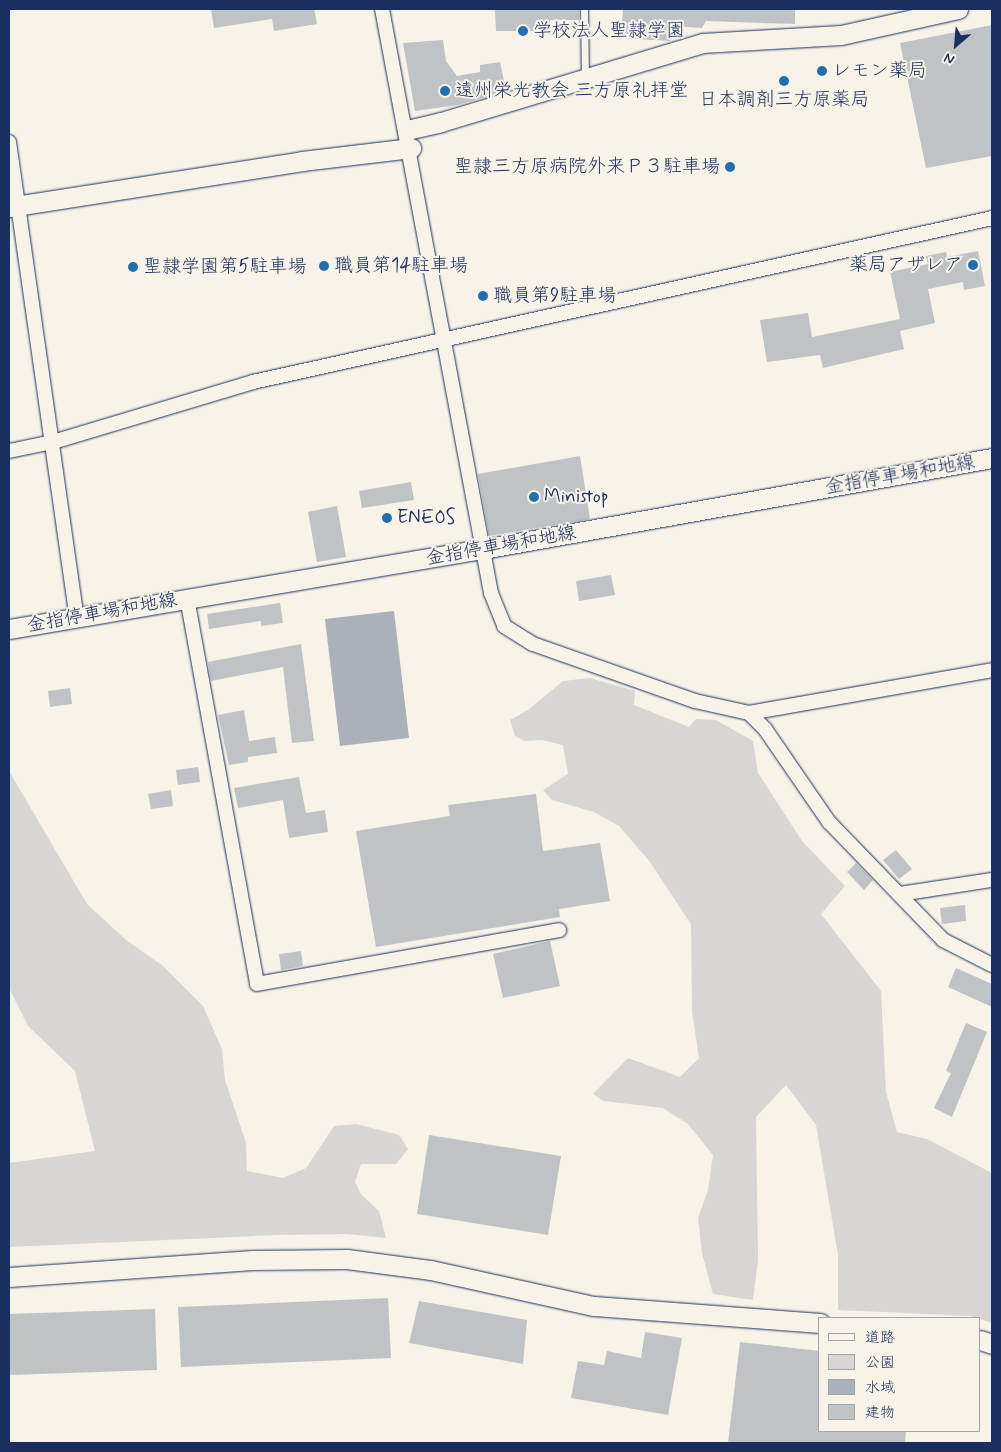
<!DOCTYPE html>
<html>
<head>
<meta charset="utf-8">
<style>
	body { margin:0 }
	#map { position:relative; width:1001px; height:1452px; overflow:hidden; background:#f7f3e8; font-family:Mynerve,"Klee One",sans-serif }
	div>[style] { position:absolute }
	.green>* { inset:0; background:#d7d6d4 }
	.water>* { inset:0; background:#acb0b9 }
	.building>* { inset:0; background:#c0c3c5 }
	.roads { filter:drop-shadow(0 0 1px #1b2f5e) drop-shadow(0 0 1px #1b2f5e) }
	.lane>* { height:7px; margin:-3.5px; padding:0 3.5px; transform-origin:3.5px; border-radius:3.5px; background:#f7f3e8 }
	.street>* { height:14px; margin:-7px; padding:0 7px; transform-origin:7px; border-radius:7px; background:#f7f3e8 }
	.secondary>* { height:19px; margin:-9.5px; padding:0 9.5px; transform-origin:9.5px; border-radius:9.5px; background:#f7f3e8 }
	.dots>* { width:14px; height:14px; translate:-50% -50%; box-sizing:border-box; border:2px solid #f7f3e8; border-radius:50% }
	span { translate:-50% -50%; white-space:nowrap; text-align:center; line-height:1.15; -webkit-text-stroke:4px #f7f3e8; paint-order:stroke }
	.poi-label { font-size:19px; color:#1b2f5e }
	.left { translate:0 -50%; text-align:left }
	.right { translate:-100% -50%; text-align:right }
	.street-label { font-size:19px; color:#1b2f5e }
	.frame { position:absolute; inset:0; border:10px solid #1b2f5e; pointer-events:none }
	.legend { position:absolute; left:818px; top:1317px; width:162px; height:115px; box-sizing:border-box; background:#f7f3e8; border:1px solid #9fa5b1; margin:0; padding:6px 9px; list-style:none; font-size:15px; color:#1b2f5e }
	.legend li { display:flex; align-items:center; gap:10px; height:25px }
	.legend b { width:25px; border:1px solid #9fa5b1 }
	.north { position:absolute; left:931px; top:20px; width:50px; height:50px; -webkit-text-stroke:4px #f7f3e8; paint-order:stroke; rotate:207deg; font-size:14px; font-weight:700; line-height:20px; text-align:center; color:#1b2f5e }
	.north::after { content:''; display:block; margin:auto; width:18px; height:22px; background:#1b2f5e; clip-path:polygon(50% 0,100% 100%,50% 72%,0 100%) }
</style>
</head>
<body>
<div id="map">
	<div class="green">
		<i style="clip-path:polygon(590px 678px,635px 691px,634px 705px,689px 727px,696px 719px,716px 720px,753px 741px,758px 773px,802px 841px,845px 886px,821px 914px,881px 991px,886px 1092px,897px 1132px,927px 1139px,992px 1173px,992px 1323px,970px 1316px,838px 1310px,838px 1255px,816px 1125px,786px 1085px,756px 1117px,758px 1260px,753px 1300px,713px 1294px,702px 1253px,698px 1218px,708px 1190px,713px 1155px,688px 1124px,663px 1108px,603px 1101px,593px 1094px,628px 1058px,680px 1077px,699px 1058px,692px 1011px,691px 924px,650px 862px,619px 826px,594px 812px,552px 800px,543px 790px,568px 774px,563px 745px,542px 740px,524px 741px,515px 736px,510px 720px,528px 710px,563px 681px)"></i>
		<i style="clip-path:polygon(9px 771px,87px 904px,126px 940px,163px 966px,203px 1006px,222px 1049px,225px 1080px,246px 1143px,247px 1171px,283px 1178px,306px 1168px,334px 1126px,356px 1124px,399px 1135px,408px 1149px,396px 1164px,361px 1164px,355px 1182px,361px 1194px,379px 1211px,386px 1238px,347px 1234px,278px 1235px,9px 1247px,9px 1163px,95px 1151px,75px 1071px,28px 1026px,9px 988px)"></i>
	</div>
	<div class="water">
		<i style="clip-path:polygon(394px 611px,409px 738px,340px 746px,325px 619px)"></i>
	</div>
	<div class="building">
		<i style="clip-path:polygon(211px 9px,314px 9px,317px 24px,274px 31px,272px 19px,214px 28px)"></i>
		<i style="clip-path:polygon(495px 9px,579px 9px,579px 20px,550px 20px,550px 31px,496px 31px)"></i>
		<i style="clip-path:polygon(623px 9px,795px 9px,795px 24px,706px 21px,702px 28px,673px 26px,670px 41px,621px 38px)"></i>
		<i style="clip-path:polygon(992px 25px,992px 156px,926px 168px,900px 43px)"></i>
		<i style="clip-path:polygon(443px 40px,446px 61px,457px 76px,480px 72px,480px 65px,500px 62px,506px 91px,458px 105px,415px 111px,403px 43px)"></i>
		<i style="clip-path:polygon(978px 251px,985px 286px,964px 290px,963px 282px,928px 289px,935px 323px,900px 331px,904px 349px,823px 368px,820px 355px,767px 362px,760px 320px,808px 313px,812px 337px,900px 319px,890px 272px,928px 264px,926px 256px,946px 252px,947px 257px)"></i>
		<i style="clip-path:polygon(580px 456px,590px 519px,489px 536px,478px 474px)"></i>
		<i style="clip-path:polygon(411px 482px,414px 500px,362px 508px,359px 491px)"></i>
		<i style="clip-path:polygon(337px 506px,346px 557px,317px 562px,308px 512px)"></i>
		<i style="clip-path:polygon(611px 575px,615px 595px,579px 601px,576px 581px)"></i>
		<i style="clip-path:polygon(280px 603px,283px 623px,261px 626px,261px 621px,209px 629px,207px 614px)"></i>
		<i style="clip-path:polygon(301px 644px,314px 741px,292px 743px,283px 667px,211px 681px,208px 662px)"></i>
		<i style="clip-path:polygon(70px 688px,72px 704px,50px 707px,48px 691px)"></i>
		<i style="clip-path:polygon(244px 710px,249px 741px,275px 737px,277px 753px,248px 757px,248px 762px,229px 765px,218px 715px)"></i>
		<i style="clip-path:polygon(198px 767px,200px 782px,178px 785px,176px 770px)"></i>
		<i style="clip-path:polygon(299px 777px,306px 813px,325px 810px,328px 832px,289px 838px,283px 800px,238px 808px,234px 788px)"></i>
		<i style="clip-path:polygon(171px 790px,173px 806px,151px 809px,148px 794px)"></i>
		<i style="clip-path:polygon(536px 794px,543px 851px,600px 843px,610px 901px,559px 909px,560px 917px,376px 947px,356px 831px,450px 816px,448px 805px)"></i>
		<i style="clip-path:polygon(896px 850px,912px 869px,899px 879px,883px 860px)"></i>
		<i style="clip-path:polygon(856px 863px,873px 880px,864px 890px,847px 872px)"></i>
		<i style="clip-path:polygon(965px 905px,966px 921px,942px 924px,940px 908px)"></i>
		<i style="clip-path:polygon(550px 941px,560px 986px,503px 998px,493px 954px)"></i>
		<i style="clip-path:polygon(301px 951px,303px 966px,281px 970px,279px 954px)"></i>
		<i style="clip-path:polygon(956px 968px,992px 984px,992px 1007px,948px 987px)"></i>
		<i style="clip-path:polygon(966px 1023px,987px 1032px,952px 1117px,934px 1108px,951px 1073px,946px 1071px)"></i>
		<i style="clip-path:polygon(429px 1135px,561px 1156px,548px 1235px,417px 1214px)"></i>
		<i style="clip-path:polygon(388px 1298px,391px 1358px,181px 1367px,178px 1307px)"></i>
		<i style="clip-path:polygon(419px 1301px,527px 1320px,523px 1364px,409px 1343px)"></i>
		<i style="clip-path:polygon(155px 1309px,157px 1370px,10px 1375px,9px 1314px)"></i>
		<i style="clip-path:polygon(645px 1332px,682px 1338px,668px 1415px,571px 1398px,578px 1361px,604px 1365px,607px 1351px,641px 1358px)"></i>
		<i style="clip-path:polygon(740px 1342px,820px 1351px,820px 1431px,906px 1431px,905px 1443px,728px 1443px)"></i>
	</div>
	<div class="roads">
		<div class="lane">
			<i style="left:584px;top:9px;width:68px;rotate:89.2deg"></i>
		</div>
		<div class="street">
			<i style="left:382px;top:9px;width:594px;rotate:79.43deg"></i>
			<i style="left:491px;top:593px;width:35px;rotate:68deg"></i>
			<i style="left:504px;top:626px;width:34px;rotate:32deg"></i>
			<i style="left:533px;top:644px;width:172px;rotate:19.4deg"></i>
			<i style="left:695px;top:701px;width:55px;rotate:12.5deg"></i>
			<i style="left:749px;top:713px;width:247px;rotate:-10deg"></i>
			<i style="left:9px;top:142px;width:480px;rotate:81.9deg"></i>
			<i style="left:9px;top:451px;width:45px;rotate:-11.6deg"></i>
			<i style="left:53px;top:442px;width:209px;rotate:-16.7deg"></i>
			<i style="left:253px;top:382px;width:757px;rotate:-12.51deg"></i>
			<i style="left:187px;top:598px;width:392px;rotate:79.7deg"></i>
			<i style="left:257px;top:984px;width:307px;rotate:-10.1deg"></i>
			<i style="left:749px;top:713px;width:23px;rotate:45deg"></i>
			<i style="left:765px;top:729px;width:113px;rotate:55.5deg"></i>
			<i style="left:829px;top:822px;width:164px;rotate:46deg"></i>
			<i style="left:943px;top:940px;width:55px;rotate:27deg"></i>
			<i style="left:900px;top:894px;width:93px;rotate:-8.7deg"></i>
		</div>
		<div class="secondary">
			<i style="left:407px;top:130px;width:35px;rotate:-13deg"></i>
			<i style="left:441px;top:122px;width:273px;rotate:-16.8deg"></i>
			<i style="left:702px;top:43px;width:139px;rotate:-3.3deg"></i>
			<i style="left:841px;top:35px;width:120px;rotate:-12.5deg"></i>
			<i style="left:9px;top:207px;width:297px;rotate:-8.9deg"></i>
			<i style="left:302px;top:161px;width:110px;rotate:-6.8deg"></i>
			<i style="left:9px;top:629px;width:481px;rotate:-9.6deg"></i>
			<i style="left:483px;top:549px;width:517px;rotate:-10.14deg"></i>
			<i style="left:9px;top:1277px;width:244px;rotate:-4deg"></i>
			<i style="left:252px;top:1260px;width:95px;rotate:-0.6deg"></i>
			<i style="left:347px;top:1259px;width:85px;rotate:7.5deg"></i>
			<i style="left:431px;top:1270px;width:167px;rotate:12.5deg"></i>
			<i style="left:594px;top:1306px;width:227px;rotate:4.3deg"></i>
			<i style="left:980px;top:1340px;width:13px;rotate:18deg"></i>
		</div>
	</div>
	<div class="dots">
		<i style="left:523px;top:31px;background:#1f6fb2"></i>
		<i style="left:822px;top:71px;background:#1f6fb2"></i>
		<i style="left:784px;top:81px;background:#1f6fb2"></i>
		<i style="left:445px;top:91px;background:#1f6fb2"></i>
		<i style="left:730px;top:167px;background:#1f6fb2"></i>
		<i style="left:973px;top:265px;background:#1f6fb2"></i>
		<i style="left:324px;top:266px;background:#1f6fb2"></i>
		<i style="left:133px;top:267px;background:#1f6fb2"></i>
		<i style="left:483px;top:296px;background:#1f6fb2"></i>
		<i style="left:534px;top:497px;background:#1f6fb2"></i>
		<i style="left:387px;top:518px;background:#1f6fb2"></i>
	</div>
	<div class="poi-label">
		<span class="left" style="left:533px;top:31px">学校法人聖隷学園</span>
		<span class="left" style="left:832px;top:71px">レモン薬局</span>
		<span class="left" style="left:455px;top:91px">遠州栄光教会 三方原礼拝堂</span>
		<span style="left:784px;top:100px">日本調剤三方原薬局</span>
		<span class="right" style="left:720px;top:167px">聖隷三方原病院外来Ｐ３駐車場</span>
		<span class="right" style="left:963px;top:265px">薬局アザレア</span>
		<span class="left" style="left:334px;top:266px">職員第14駐車場</span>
		<span class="left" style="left:143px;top:267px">聖隷学園第5駐車場</span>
		<span class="left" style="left:493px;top:296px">職員第9駐車場</span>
		<span class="left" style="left:544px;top:497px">Ministop</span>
		<span class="left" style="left:397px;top:518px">ENEOS</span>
	</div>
	<div class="street-label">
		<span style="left:900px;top:475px;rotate:-10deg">金指停車場和地線</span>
		<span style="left:501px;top:546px;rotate:-10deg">金指停車場和地線</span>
		<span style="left:102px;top:613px;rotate:-10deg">金指停車場和地線</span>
	</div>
	<div class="frame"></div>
	<ul class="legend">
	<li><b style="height:6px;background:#f7f3e8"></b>道路</li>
	<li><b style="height:14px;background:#d7d6d4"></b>公園</li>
	<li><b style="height:14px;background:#acb0b9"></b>水域</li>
	<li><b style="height:14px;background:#c0c3c5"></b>建物</li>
	</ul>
	<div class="north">N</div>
</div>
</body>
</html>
